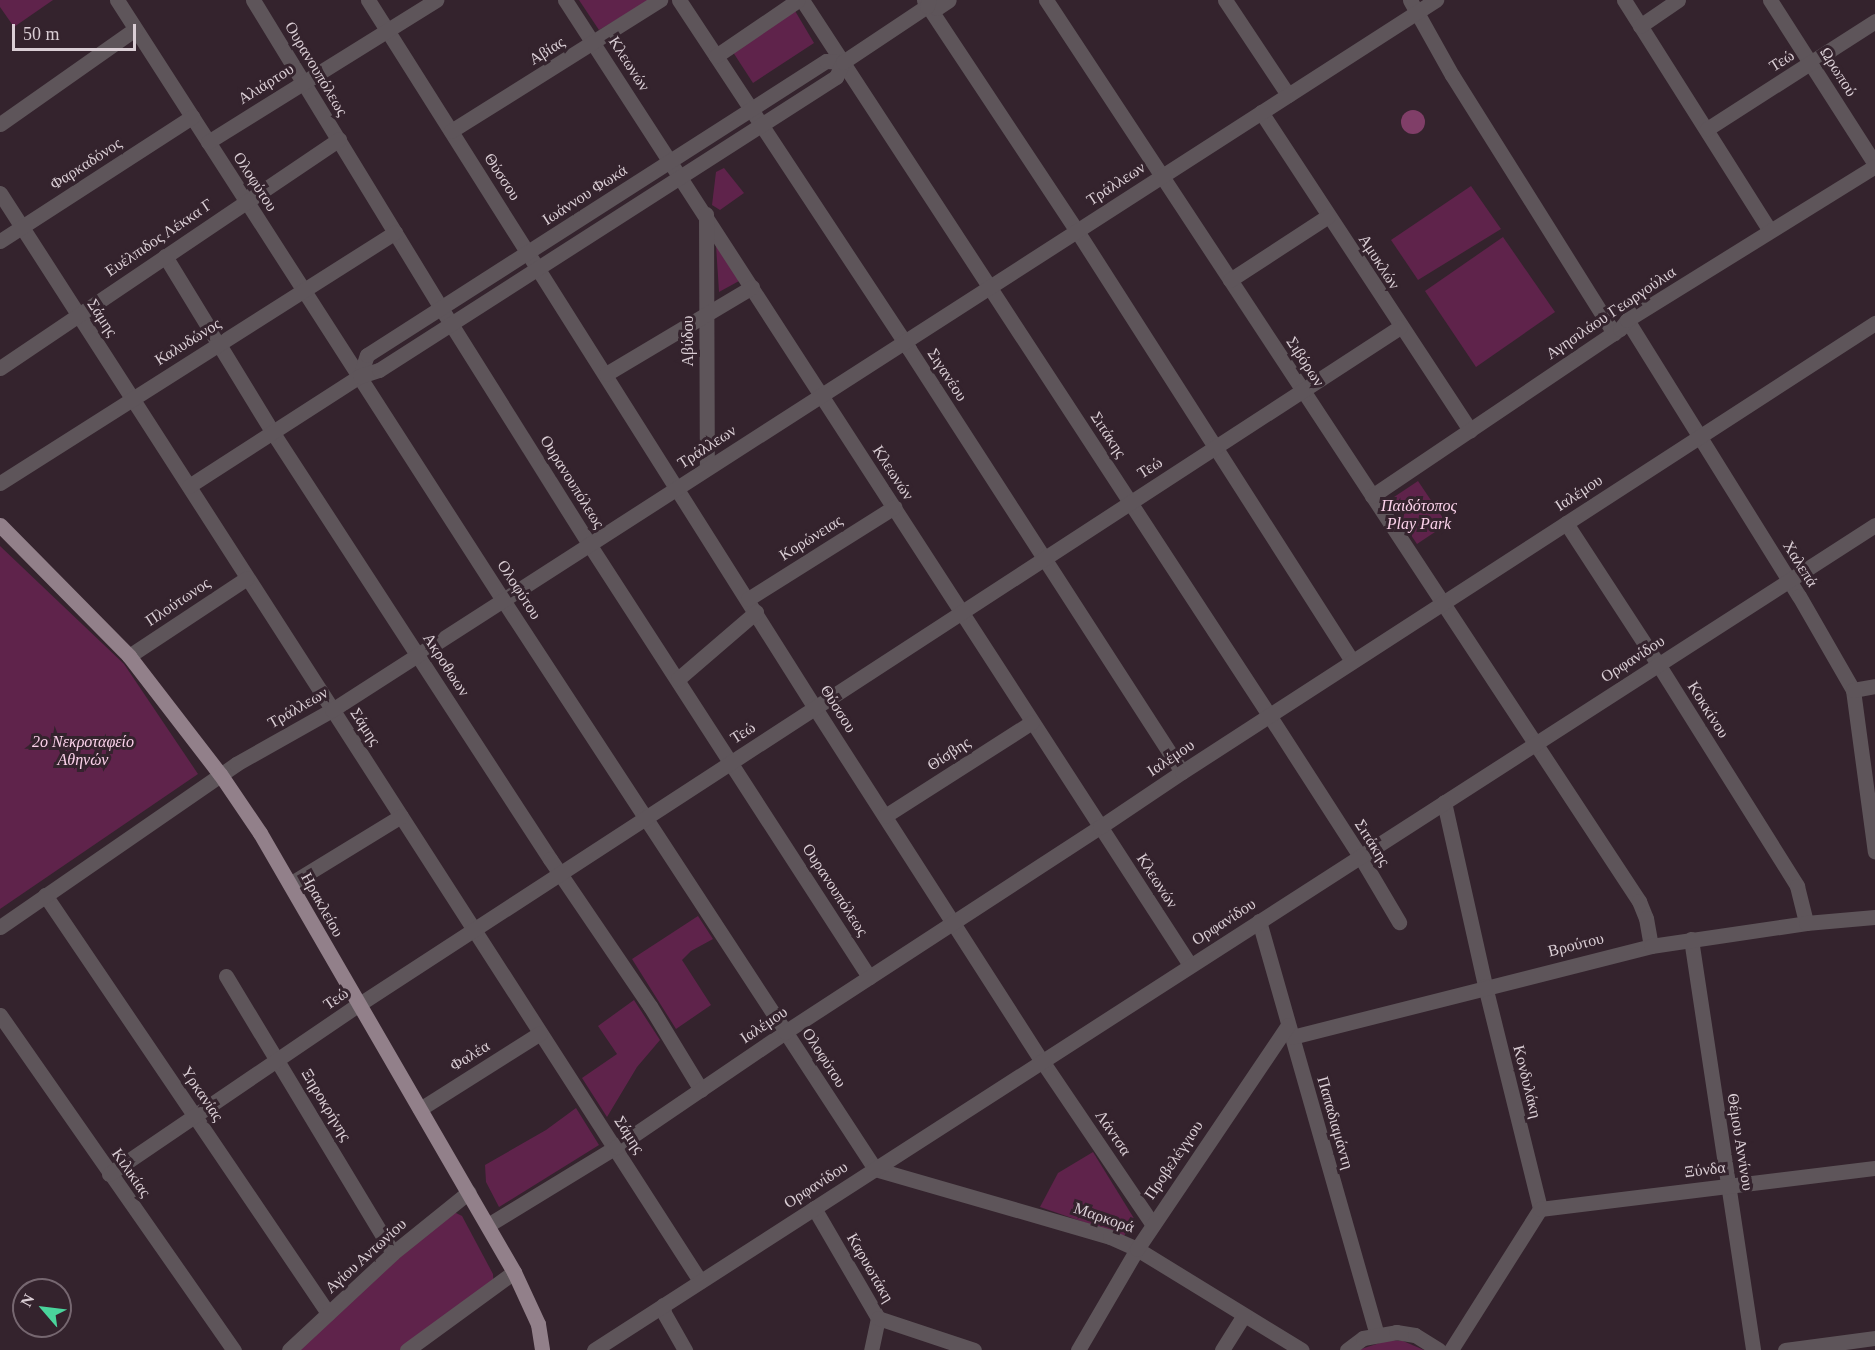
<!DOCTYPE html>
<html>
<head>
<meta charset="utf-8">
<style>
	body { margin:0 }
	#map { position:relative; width:1875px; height:1350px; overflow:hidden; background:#34232d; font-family:Georgia,serif }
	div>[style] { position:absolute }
	.green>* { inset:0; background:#5f234b }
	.water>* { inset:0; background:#803e68 }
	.round { border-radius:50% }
	.minor>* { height:15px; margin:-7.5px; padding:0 7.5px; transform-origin:7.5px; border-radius:7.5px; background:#5e555a }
	.major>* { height:15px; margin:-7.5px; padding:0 7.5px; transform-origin:7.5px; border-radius:7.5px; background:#92808a }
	span { translate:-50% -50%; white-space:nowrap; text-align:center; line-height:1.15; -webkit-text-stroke:6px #34232d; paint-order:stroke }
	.street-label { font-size:16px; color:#daced5 }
	.park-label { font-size:16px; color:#fbd2ea; font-style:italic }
	.north { position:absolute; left:12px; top:1278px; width:60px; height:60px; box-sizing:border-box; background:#34232d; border:2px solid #766770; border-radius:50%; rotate:298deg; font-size:16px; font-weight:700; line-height:24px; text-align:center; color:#daced5 }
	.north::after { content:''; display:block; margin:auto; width:21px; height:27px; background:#4ad49c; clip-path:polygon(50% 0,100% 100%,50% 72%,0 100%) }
	.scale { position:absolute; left:12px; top:24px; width:124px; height:27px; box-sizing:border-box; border:3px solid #daced5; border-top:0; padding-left:8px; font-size:18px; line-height:21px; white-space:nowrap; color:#daced5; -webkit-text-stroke:4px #34232d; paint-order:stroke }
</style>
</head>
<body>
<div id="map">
	<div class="green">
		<i style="clip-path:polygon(0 0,53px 0,14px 27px,0 7px)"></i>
		<i style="clip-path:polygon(579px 0,650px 0,599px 30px)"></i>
		<i style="clip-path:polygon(791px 4px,814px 43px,753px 83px,729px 46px)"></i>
		<i style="clip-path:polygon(724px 168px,744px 193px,720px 210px,712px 205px,716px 172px)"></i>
		<i style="clip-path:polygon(1471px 186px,1501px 229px,1418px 280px,1391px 240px)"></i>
		<i style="clip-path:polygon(1503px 237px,1555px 312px,1476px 367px,1425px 291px)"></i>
		<i style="clip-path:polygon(716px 245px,739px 281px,719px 292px)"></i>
		<i style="clip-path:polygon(1418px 481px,1447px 524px,1417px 544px,1388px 501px)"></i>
		<i style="clip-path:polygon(0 546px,124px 664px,198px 774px,0 909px)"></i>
		<i style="clip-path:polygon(698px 916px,713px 939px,691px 951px,682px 960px,711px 1005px,676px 1029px,632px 959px)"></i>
		<i style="clip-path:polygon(634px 1000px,660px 1040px,637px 1067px,607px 1117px,582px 1078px,617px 1054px,598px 1026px)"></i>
		<i style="clip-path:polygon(576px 1108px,599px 1145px,499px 1207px,486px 1182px,485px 1165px,546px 1130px)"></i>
		<i style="clip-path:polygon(1093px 1152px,1135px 1220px,1124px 1236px,1040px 1207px,1058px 1173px)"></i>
		<i style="clip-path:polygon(454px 1212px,462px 1216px,493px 1274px,494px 1289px,414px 1350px,297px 1350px,447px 1215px)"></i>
		<i style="clip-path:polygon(1389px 1340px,1403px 1341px,1424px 1350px,1358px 1350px)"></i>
	</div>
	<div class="water">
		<i class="round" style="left:1401px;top:110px;width:24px;height:24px"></i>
	</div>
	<div class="minor">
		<i style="left:117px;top:0;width:713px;rotate:57.25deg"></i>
		<i style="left:503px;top:600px;width:680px;rotate:56.82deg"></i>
		<i style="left:875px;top:1169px;width:245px;rotate:16.1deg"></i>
		<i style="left:1110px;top:1237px;width:30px;rotate:24deg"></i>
		<i style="left:1137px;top:1249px;width:193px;rotate:31.5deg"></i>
		<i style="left:253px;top:0;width:361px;rotate:58.6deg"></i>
		<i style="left:441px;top:308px;width:279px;rotate:57.9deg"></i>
		<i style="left:589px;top:544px;width:516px;rotate:57.11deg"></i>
		<i style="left:368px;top:0;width:837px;rotate:57.73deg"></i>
		<i style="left:815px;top:708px;width:420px;rotate:57.3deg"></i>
		<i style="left:1042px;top:1061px;width:198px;rotate:55.9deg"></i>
		<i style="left:565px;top:0;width:1150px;rotate:57.07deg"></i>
		<i style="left:679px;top:0;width:418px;rotate:56.6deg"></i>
		<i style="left:909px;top:349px;width:503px;rotate:57.16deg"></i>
		<i style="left:802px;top:0;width:854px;rotate:56.85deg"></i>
		<i style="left:1269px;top:715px;width:168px;rotate:57.2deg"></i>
		<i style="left:1360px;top:856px;width:77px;rotate:59.4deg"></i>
		<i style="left:924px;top:0;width:277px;rotate:56.5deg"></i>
		<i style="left:1077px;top:231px;width:510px;rotate:57.4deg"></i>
		<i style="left:1046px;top:0;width:1079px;rotate:56.65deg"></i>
		<i style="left:1639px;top:901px;width:18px;rotate:68deg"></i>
		<i style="left:1646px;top:918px;width:28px;rotate:80deg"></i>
		<i style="left:1225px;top:0;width:114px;rotate:56.4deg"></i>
		<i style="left:1410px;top:0;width:86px;rotate:60.8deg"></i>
		<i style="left:1452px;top:75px;width:305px;rotate:57.9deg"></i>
		<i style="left:1624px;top:0;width:273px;rotate:57.7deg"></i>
		<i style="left:1770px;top:0;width:195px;rotate:57.4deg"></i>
		<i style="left:927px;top:6px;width:10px;rotate:11deg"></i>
		<i style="left:937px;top:8px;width:14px;rotate:-34deg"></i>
		<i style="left:1640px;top:26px;width:46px;rotate:-34.4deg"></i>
		<i style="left:716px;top:56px;width:99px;rotate:-34.3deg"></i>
		<i style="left:1261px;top:112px;width:381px;rotate:56.7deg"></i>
		<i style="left:0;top:124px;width:165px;rotate:-35.1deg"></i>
		<i style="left:1707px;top:129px;width:200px;rotate:-32.7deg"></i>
		<i style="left:451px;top:131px;width:247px;rotate:-32.1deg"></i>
		<i style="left:208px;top:142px;width:269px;rotate:-31.9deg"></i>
		<i style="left:0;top:193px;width:1294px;rotate:57.24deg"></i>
		<i style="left:706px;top:214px;width:254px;rotate:89.8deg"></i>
		<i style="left:0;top:241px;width:229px;rotate:-32.9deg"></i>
		<i style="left:165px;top:256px;width:207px;rotate:58.6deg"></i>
		<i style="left:273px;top:433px;width:508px;rotate:56.97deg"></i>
		<i style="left:550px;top:859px;width:178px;rotate:55.8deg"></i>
		<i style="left:650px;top:1006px;width:98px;rotate:58.7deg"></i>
		<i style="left:1230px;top:280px;width:117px;rotate:-33.1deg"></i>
		<i style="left:1627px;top:320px;width:325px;rotate:58.1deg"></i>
		<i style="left:1799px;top:596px;width:108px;rotate:60.1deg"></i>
		<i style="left:1853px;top:690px;width:163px;rotate:82.3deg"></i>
		<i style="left:0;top:368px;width:409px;rotate:-34deg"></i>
		<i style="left:606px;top:374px;width:170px;rotate:-30.8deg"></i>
		<i style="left:360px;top:376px;width:22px;rotate:-72deg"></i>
		<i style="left:367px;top:355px;width:545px;rotate:-32.64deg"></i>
		<i style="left:826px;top:61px;width:17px;rotate:3deg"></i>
		<i style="left:0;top:483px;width:468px;rotate:-32.4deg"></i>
		<i style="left:189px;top:486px;width:203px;rotate:-32.8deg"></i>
		<i style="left:360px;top:376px;width:20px;rotate:-18deg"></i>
		<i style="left:379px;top:370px;width:543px;rotate:-32.67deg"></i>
		<i style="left:836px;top:77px;width:17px;rotate:-65deg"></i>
		<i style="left:843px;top:62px;width:101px;rotate:-33.7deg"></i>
		<i style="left:927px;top:6px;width:6px;rotate:-72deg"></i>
		<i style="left:1372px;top:496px;width:299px;rotate:-34deg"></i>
		<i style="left:1620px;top:329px;width:11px;rotate:-52deg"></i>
		<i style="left:1627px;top:320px;width:292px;rotate:-31.8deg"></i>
		<i style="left:1566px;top:523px;width:168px;rotate:56.9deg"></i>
		<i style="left:1658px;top:664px;width:262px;rotate:57.9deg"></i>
		<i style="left:1797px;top:886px;width:38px;rotate:76deg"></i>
		<i style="left:748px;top:599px;width:173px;rotate:-32.2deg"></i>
		<i style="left:129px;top:656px;width:141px;rotate:-33.5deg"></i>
		<i style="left:678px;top:679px;width:103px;rotate:-40.7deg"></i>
		<i style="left:1853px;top:690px;width:22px;rotate:-10deg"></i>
		<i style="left:1444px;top:802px;width:189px;rotate:77.4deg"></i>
		<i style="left:1485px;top:986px;width:230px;rotate:76.1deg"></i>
		<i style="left:1540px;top:1209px;width:167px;rotate:122.3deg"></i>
		<i style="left:885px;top:816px;width:174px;rotate:-32.6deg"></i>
		<i style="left:290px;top:884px;width:130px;rotate:-31.5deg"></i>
		<i style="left:45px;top:895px;width:505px;rotate:55.9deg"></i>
		<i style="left:1259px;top:921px;width:430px;rotate:74.1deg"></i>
		<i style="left:0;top:927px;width:287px;rotate:-34.6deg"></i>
		<i style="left:236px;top:764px;width:110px;rotate:-29.4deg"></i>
		<i style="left:332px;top:710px;width:1313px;rotate:-32.75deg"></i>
		<i style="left:1691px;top:939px;width:416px;rotate:81.4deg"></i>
		<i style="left:226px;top:976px;width:323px;rotate:58.9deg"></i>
		<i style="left:0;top:1015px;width:409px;rotate:55.1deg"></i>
		<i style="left:1292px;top:1037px;width:370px;rotate:-14.2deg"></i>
		<i style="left:1651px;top:946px;width:157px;rotate:-8.4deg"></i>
		<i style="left:1806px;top:923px;width:69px;rotate:-5deg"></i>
		<i style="left:420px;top:1109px;width:142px;rotate:-32.3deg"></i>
		<i style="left:109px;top:1174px;width:301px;rotate:-34.2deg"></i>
		<i style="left:358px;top:1005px;width:1243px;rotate:-33.05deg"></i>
		<i style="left:814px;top:1208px;width:127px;rotate:59.8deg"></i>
		<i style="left:878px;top:1318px;width:33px;rotate:102deg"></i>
		<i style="left:1540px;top:1209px;width:337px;rotate:-7deg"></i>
		<i style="left:488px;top:1225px;width:150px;rotate:-31.4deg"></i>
		<i style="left:616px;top:1147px;width:204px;rotate:-34.2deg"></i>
		<i style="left:785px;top:1032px;width:376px;rotate:-33.1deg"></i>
		<i style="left:1100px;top:827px;width:99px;rotate:-33.9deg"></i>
		<i style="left:1182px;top:772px;width:826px;rotate:-32.94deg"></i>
		<i style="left:663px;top:1305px;width:8px;rotate:83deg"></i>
		<i style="left:664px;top:1313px;width:43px;rotate:60.4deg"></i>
		<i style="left:878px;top:1318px;width:101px;rotate:18.4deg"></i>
		<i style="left:289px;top:1350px;width:142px;rotate:-43deg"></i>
		<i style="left:393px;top:1253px;width:97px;rotate:-38.8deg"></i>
		<i style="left:407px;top:1350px;width:132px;rotate:-36.1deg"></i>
		<i style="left:594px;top:1350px;width:1524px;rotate:-32.78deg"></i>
		<i style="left:1078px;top:1350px;width:117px;rotate:-59.7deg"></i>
		<i style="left:1137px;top:1249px;width:270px;rotate:-56deg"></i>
		<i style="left:1222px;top:1350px;width:41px;rotate:-57.8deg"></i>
		<i style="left:1347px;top:1350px;width:20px;rotate:-37deg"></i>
		<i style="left:1363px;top:1338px;width:34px;rotate:-10deg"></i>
		<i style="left:1396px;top:1332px;width:19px;rotate:9deg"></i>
		<i style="left:1415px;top:1335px;width:28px;rotate:32deg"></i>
		<i style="left:1785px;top:1350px;width:91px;rotate:-7.6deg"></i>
	</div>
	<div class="major">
		<i style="left:0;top:525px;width:184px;rotate:45.4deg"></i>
		<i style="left:129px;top:656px;width:149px;rotate:52.4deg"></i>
		<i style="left:220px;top:774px;width:71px;rotate:55.9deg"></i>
		<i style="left:260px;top:833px;width:507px;rotate:59.95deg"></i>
		<i style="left:514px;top:1272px;width:57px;rotate:65.2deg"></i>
		<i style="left:538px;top:1324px;width:26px;rotate:81deg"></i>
	</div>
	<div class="street-label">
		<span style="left:547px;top:51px;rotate:-32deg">Αβίας</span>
		<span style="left:1782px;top:61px;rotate:-32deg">Τεώ</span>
		<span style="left:629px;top:64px;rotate:57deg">Κλεωνών</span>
		<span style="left:316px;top:69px;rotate:59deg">Ουρανουπόλεως</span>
		<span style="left:1838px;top:72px;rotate:58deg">Ωρωπού</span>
		<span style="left:266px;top:84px;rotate:-32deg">Αλιάρτου</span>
		<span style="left:86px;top:164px;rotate:-33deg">Φαρκαδόνος</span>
		<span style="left:502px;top:177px;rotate:57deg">Θύσσου</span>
		<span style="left:255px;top:182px;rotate:57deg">Ολοφύτου</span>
		<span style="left:1116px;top:184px;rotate:-33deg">Τράλλεων</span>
		<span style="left:585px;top:195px;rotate:-33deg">Ιωάννου Φωκά</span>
		<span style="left:159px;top:238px;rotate:-34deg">Ευέλπιδος Λέκκα Γ</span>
		<span style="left:1379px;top:262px;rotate:57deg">Αμυκλών</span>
		<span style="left:1611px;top:313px;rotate:-34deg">Αγησιλάου Γεωργούλια</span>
		<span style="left:102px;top:318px;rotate:57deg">Σάμης</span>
		<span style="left:688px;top:341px;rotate:-90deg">Αβύδου</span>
		<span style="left:188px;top:342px;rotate:-32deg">Καλυδώνος</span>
		<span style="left:1305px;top:362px;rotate:57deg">Σιβόρων</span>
		<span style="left:947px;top:375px;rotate:57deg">Σιγανέου</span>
		<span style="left:1108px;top:435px;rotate:57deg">Σιτάκης</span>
		<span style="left:707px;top:447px;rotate:-33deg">Τράλλεων</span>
		<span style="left:1150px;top:468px;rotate:-33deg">Τεώ</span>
		<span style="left:893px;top:473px;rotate:57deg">Κλεωνών</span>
		<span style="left:572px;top:482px;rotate:58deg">Ουρανουπόλεως</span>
		<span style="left:1579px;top:493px;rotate:-33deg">Ιαλέμου</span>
		<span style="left:811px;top:538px;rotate:-32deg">Κορώνειας</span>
		<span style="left:1800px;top:564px;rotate:58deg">Χαλεπά</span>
		<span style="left:519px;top:590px;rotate:57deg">Ολοφύτου</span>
		<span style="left:178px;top:602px;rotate:-34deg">Πλούτωνος</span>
		<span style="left:1633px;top:659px;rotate:-33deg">Ορφανίδου</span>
		<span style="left:446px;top:665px;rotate:57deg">Ακροθωων</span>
		<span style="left:298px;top:708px;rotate:-30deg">Τράλλεων</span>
		<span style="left:838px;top:709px;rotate:58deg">Θύσσου</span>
		<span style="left:1708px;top:710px;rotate:58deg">Κοκκίνου</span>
		<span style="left:365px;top:727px;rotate:57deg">Σάμης</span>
		<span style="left:743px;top:733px;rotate:-33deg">Τεώ</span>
		<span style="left:949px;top:754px;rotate:-33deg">Θίσβης</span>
		<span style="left:1171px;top:758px;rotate:-34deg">Ιαλέμου</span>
		<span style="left:1372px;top:843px;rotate:58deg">Σιτάκης</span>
		<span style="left:1157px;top:881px;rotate:57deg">Κλεωνών</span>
		<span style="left:835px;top:890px;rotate:57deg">Ουρανουπόλεως</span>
		<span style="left:322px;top:905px;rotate:61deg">Ηρακλείου</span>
		<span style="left:1224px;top:922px;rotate:-33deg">Ορφανίδου</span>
		<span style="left:1576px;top:945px;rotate:-14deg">Βρούτου</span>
		<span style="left:336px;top:999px;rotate:-34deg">Τεώ</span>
		<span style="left:764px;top:1025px;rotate:-34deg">Ιαλέμου</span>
		<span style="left:470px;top:1056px;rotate:-32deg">Φαλέα</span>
		<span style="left:824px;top:1058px;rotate:57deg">Ολοφύτου</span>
		<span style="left:1527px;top:1082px;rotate:76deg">Κονδυλάκη</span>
		<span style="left:202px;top:1094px;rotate:56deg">Υρκανίας</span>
		<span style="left:326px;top:1105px;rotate:59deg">Ξηροκρήνης</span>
		<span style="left:1335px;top:1123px;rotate:74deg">Παπαδιαμάντη</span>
		<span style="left:1113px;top:1133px;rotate:56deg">Λάντσα</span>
		<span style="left:629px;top:1135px;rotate:57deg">Σάμης</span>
		<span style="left:1740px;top:1142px;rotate:81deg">Θέμου Αννίνου</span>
		<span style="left:1174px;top:1160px;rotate:-56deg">Προβελέγγιου</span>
		<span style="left:1705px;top:1170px;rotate:-7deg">Ξύνδα</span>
		<span style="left:131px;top:1173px;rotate:55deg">Κιλικίας</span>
		<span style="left:816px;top:1185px;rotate:-33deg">Ορφανίδου</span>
		<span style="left:1104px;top:1218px;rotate:19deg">Μαρκορά</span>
		<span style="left:366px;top:1256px;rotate:-42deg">Αγίου Αντωνίου</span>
		<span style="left:870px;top:1268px;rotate:60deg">Καρυωτάκη</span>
	</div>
	<div class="park-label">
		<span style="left:1419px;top:515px">Παιδότοπος<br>Play Park</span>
		<span style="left:83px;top:751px">2ο Νεκροταφείο<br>Αθηνών</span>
	</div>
	<div class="north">N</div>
	<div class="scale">50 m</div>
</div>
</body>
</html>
